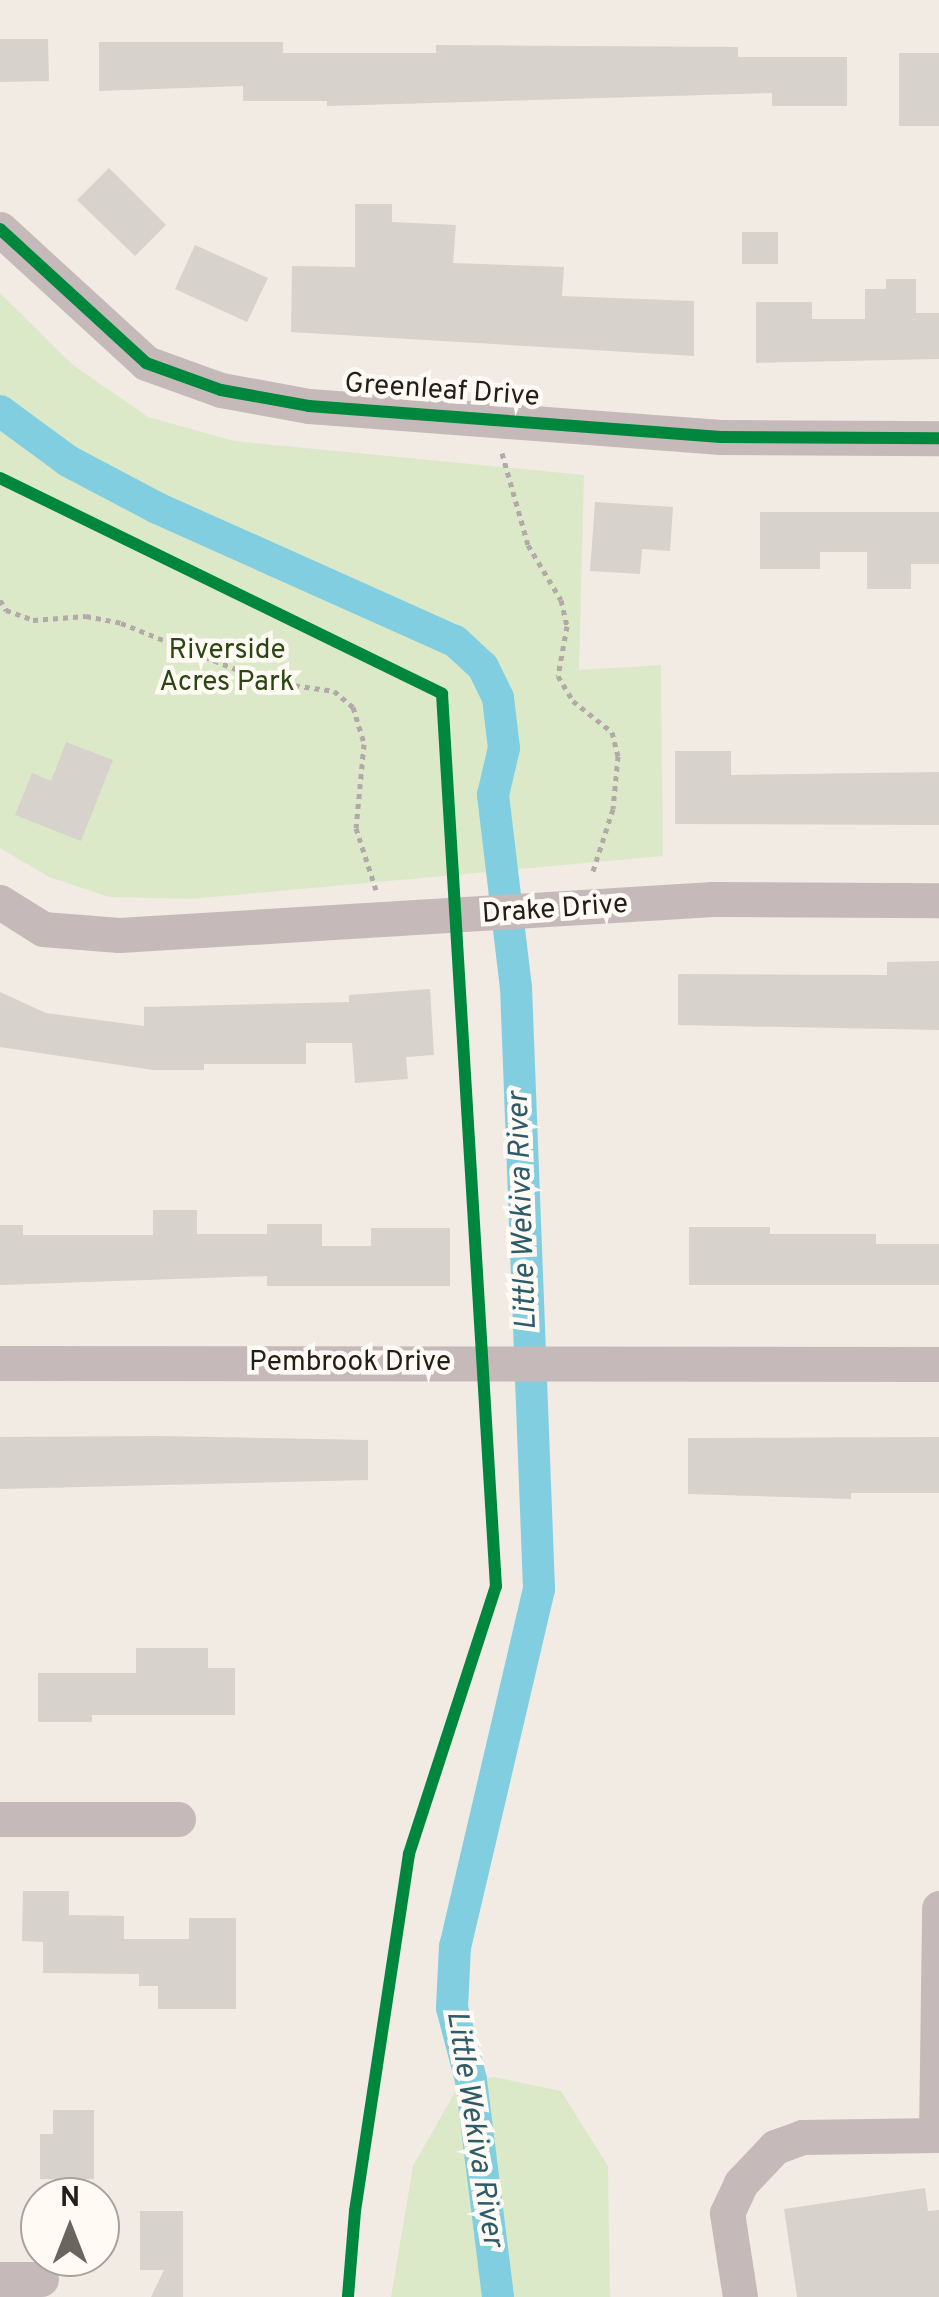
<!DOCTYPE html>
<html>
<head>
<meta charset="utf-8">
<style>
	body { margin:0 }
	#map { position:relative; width:939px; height:2297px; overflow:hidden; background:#f1ebe3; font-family:Overpass,sans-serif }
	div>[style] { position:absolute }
	.green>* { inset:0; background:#dce9c9 }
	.canal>* { height:32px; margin:-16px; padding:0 16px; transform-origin:16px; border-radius:16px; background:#82cee1 }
	.building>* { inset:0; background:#d7d2cc }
	.path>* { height:5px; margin-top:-2.5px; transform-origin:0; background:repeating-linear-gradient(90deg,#b2a9a8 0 5px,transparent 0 10px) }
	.minor>* { height:35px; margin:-17.5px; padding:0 17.5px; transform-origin:17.5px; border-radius:17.5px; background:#c6b9b9 }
	.cycleway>* { height:12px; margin:-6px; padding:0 6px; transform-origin:6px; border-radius:6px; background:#00873e }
	span { translate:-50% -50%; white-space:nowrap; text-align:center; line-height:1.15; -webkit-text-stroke:9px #fffaf4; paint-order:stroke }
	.street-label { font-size:28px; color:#221e18 }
	.park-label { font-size:28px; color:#2b4612 }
	.water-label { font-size:30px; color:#2c5b69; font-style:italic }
	.north { position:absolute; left:20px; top:2177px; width:100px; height:100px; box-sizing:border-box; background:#fffaf4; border:2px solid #a7a29c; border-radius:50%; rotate:0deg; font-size:28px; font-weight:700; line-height:40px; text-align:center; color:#221e18 }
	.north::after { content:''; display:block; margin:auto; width:35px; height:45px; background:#6a665f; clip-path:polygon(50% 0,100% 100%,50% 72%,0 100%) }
</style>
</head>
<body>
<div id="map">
	<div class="green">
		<i style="clip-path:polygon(0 293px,73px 365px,148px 417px,234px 441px,584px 475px,579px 670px,661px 665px,663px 856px,191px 899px,109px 897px,49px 877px,0 848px)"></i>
		<i style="clip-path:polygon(494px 2077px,561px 2091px,608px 2166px,610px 2297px,391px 2297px,413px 2166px,460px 2083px)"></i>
	</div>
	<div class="canal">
		<i style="left:0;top:411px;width:84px;rotate:36.3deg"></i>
		<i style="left:68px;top:461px;width:101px;rotate:27.8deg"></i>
		<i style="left:157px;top:508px;width:326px;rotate:24.1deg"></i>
		<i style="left:455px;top:641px;width:38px;rotate:43deg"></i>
		<i style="left:483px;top:667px;width:34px;rotate:64deg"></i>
		<i style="left:498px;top:698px;width:50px;rotate:83.2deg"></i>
		<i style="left:504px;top:748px;width:48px;rotate:103.2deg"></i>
		<i style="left:493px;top:795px;width:193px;rotate:83.2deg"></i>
		<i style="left:516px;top:987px;width:602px;rotate:87.81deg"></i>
		<i style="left:539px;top:1589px;width:367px;rotate:103.2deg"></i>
		<i style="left:455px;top:1946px;width:62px;rotate:92.8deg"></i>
		<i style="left:452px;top:2008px;width:74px;rotate:75.2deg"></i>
		<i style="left:471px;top:2080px;width:219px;rotate:82.9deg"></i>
	</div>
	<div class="building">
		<i style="clip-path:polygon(0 39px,48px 39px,49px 81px,0 82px)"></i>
		<i style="clip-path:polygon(99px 42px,283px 42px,283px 53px,436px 53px,436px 45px,738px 47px,738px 57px,847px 57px,847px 106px,772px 106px,772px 93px,327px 106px,327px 101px,243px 101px,243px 86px,99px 91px)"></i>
		<i style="clip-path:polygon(899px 53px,939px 53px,939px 126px,899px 126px)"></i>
		<i style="clip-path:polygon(109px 168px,166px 225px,135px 256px,77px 200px)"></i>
		<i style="clip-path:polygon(355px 204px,392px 204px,392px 222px,456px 225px,453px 263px,564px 267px,562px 296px,694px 301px,694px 356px,291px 332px,292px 266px,355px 267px)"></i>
		<i style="clip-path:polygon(742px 232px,778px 232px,778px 264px,742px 264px)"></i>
		<i style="clip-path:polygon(195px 245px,268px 278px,247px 322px,175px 289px)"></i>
		<i style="clip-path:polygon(886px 279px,916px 279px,916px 313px,939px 313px,939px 359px,756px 363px,756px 302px,812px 302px,812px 319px,865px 319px,865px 289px,886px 289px)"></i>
		<i style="clip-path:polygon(595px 502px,673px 507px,670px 551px,642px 549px,640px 574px,590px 571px)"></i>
		<i style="clip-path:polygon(760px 512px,939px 512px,939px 564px,911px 564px,911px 589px,867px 589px,867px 552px,820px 552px,820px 569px,760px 569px)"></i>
		<i style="clip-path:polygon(66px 742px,113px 760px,81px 841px,15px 815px,32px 773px,51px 781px)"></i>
		<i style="clip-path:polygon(675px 751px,731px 751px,731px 775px,939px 772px,939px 825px,675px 824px)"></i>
		<i style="clip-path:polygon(939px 961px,939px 1030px,678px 1025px,678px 974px,887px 975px,887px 962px)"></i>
		<i style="clip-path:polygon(430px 989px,434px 1055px,406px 1057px,408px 1079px,355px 1083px,352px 1043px,306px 1043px,306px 1064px,204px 1064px,204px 1070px,153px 1070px,0 1047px,0 992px,46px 1013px,144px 1026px,144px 1007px,349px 1002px,349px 995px)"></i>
		<i style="clip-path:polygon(153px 1210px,197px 1210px,197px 1234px,267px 1234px,267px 1224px,322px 1224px,322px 1246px,371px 1246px,371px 1228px,450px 1228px,450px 1286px,267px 1286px,267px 1276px,0 1285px,0 1225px,23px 1225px,23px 1235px,153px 1235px)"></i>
		<i style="clip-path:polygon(689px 1227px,770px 1227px,770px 1234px,876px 1234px,876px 1244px,939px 1244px,939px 1285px,689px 1285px)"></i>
		<i style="clip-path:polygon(158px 1436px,368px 1440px,368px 1480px,0 1489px,0 1437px)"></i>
		<i style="clip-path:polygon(939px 1437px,939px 1493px,851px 1493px,851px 1499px,688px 1494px,688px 1438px)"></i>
		<i style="clip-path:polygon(136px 1648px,208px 1648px,208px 1668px,235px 1668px,235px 1715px,92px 1715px,92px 1722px,38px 1722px,38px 1673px,136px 1673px)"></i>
		<i style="clip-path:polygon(23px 1891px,69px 1891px,69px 1915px,124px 1916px,124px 1939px,189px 1939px,189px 1918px,236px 1918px,236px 2009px,158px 2009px,158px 1986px,139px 1986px,139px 1974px,43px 1973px,43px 1942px,22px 1941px)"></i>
		<i style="clip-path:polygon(53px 2110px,94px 2110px,94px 2179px,40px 2179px,40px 2134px,53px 2134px)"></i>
		<i style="clip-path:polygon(925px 2188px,928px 2211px,939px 2210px,939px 2297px,797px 2297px,784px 2209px)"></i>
		<i style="clip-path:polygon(140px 2211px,183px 2211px,183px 2297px,151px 2297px,164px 2270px,140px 2270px)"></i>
	</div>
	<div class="path">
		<i style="left:502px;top:453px;width:96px;rotate:74.2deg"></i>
		<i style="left:528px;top:545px;width:64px;rotate:59deg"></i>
		<i style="left:561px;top:600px;width:27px;rotate:77deg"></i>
		<i style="left:567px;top:626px;width:51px;rotate:100.2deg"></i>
		<i style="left:558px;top:676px;width:29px;rotate:59deg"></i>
		<i style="left:573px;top:701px;width:50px;rotate:38.5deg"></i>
		<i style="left:612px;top:732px;width:25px;rotate:76deg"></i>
		<i style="left:618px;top:756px;width:53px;rotate:95.4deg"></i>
		<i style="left:613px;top:809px;width:68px;rotate:107.9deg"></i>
		<i style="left:0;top:600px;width:12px;rotate:59deg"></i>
		<i style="left:6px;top:610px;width:29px;rotate:20deg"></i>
		<i style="left:33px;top:620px;width:53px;rotate:-4.3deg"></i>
		<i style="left:86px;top:616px;width:36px;rotate:11deg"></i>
		<i style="left:121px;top:623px;width:155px;rotate:21.9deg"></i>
		<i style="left:265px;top:681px;width:70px;rotate:8.2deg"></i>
		<i style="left:334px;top:691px;width:25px;rotate:40deg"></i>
		<i style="left:353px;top:707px;width:39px;rotate:73deg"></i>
		<i style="left:364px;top:744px;width:84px;rotate:95.4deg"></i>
		<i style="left:356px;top:828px;width:65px;rotate:72.1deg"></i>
	</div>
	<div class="minor">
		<i style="left:0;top:229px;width:198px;rotate:42.5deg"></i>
		<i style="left:146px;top:363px;width:80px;rotate:19.8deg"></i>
		<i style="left:221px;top:390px;width:89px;rotate:10.3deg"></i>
		<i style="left:309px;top:406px;width:413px;rotate:4.3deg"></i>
		<i style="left:721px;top:437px;width:218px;rotate:0.3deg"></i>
		<i style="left:0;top:902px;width:51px;rotate:32.1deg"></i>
		<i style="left:43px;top:929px;width:76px;rotate:4.5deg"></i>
		<i style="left:119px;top:935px;width:595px;rotate:-3.47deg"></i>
		<i style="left:713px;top:899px;width:226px;rotate:0.3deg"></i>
		<i style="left:0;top:1363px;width:939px;rotate:0.06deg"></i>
		<i style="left:0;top:1819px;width:178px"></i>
		<i style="left:0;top:2279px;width:41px"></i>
		<i style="left:740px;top:2297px;width:85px;rotate:-98.8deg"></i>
		<i style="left:727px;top:2213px;width:33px;rotate:-65deg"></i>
		<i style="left:741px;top:2183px;width:50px;rotate:-46.6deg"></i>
		<i style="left:775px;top:2147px;width:29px;rotate:-20deg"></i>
		<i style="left:802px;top:2137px;width:134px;rotate:-0.9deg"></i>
		<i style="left:936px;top:2135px;width:227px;rotate:-89.2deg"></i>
	</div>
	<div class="cycleway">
		<i style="left:0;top:229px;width:198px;rotate:42.5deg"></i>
		<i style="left:146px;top:363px;width:80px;rotate:19.8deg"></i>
		<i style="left:221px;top:390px;width:89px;rotate:10.3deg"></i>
		<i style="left:309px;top:406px;width:413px;rotate:4.3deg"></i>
		<i style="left:721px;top:437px;width:218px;rotate:0.3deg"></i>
		<i style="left:0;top:478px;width:492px;rotate:26deg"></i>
		<i style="left:442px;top:694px;width:894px;rotate:86.54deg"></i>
		<i style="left:496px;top:1586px;width:282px;rotate:108deg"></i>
		<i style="left:409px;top:1854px;width:361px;rotate:98.6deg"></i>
		<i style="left:355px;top:2211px;width:86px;rotate:94.7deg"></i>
	</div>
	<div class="street-label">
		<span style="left:442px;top:391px;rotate:4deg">Greenleaf Drive</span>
		<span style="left:555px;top:910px;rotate:-4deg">Drake Drive</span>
		<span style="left:350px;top:1363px">Pembrook Drive</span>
	</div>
	<div class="park-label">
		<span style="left:227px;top:667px">Riverside<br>Acres Park</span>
	</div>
	<div class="water-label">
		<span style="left:524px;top:1211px;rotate:-92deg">Little Wekiva River</span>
		<span style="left:473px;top:2129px;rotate:81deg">Little Wekiva River</span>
	</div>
	<div class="north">N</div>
</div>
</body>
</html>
